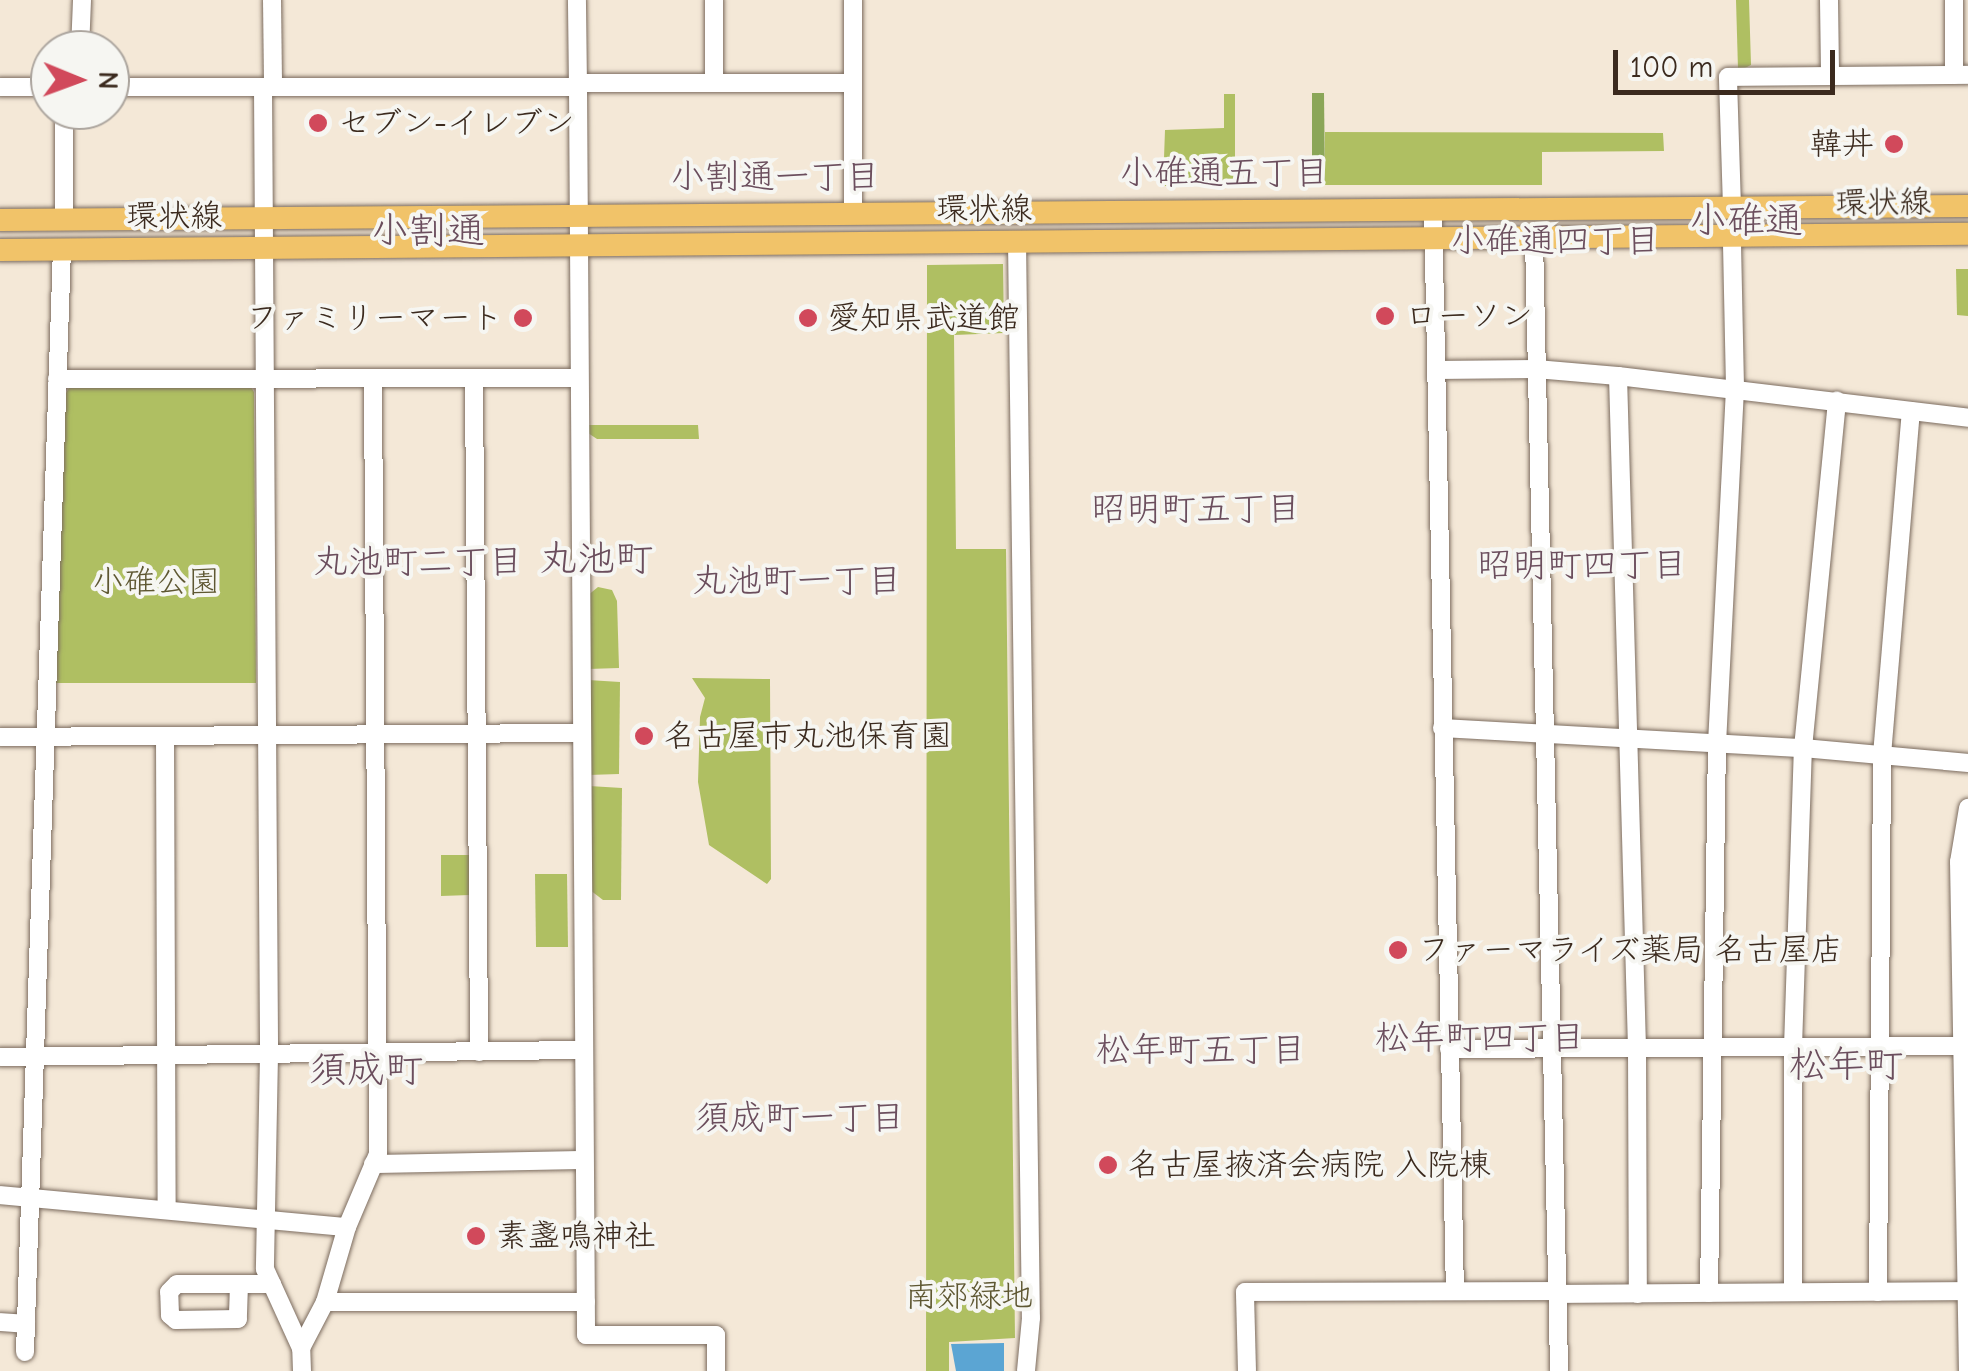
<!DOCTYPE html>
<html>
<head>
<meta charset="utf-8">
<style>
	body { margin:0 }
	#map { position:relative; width:1968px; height:1371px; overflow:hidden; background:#f4e8d7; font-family:"Comic Neue","Klee One",sans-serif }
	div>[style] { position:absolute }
	.green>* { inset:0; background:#afbf62 }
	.forest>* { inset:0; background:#8ba658 }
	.water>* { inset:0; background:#5ba5d3 }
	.roads { filter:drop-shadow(0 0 2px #7c6c5f) drop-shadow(0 0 2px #7c6c5f) }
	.minor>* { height:18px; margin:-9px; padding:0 9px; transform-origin:9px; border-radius:9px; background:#fff }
	.major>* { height:22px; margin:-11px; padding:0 11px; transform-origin:11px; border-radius:11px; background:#f1c369 }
	.dots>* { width:28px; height:28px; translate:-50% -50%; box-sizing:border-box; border:5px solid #f6f6f2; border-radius:50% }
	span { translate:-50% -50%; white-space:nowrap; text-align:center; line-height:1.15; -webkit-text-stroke:8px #f6f6f2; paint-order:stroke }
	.poi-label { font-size:32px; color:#3b2a1e }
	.left { translate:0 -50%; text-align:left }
	.right { translate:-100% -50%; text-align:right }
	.street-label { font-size:32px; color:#3b2a1e }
	.park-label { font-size:32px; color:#5e5732 }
	.neighbourhood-label { font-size:35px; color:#6b4e5d }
	.quarter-label { font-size:38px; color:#6b4e5d }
	.north { position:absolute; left:30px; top:30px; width:100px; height:100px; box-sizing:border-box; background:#f6f6f2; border:2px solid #aba49d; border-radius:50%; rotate:91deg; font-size:28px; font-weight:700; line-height:40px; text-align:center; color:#3b2a1e }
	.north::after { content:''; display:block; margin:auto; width:35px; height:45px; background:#d1495b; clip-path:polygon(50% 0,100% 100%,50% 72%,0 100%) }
	.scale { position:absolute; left:1613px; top:50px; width:222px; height:45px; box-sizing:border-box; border:5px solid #3b2a1e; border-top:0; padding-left:12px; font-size:30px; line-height:35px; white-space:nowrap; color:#3b2a1e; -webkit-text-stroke:8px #f6f6f2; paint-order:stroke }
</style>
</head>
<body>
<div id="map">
	<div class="green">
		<i style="clip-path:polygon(1736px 0,1749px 0,1751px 65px,1745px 68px,1738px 69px)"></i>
		<i style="clip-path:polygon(1224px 94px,1235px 94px,1235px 186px,1163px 186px,1165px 130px,1224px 128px)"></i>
		<i style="clip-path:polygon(1325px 132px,1663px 133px,1664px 151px,1542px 152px,1542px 185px,1325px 185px)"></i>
		<i style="clip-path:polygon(1003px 264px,1004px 333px,954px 335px,956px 549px,1006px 549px,1015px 1338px,949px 1342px,949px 1371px,926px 1371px,927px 265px)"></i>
		<i style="clip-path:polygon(1956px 269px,1968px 269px,1968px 316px,1957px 315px)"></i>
		<i style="clip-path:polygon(251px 387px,254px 392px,256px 683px,53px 683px,63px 398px,69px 388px)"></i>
		<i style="clip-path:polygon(585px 425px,698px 425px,699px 439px,597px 439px,585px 431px)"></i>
		<i style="clip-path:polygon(598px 587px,612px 590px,617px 601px,619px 668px,588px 669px,587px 596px)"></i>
		<i style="clip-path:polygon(692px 678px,770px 679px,771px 879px,767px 884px,709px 845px,698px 782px,700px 717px,705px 698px)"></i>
		<i style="clip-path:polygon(588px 680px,620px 682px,619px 774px,588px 775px)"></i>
		<i style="clip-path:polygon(589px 786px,622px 788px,621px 900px,603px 900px,590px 890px)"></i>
		<i style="clip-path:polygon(441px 855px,470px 855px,470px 895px,441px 896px)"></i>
		<i style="clip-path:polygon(535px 874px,567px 874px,568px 947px,536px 947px)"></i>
	</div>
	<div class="forest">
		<i style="clip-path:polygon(1312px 93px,1324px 93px,1325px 185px,1312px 185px)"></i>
	</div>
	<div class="water">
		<i style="clip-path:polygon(1004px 1343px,1004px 1371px,956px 1371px,951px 1344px)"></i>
	</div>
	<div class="roads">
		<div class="minor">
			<i style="left:272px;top:0;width:87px;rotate:89.3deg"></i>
			<i style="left:853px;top:0;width:214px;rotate:90deg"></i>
			<i style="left:1829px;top:0;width:76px;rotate:89.2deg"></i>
			<i style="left:1954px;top:0;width:75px;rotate:90deg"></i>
			<i style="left:80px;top:50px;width:50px;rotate:-87.7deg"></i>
			<i style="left:578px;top:83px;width:136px"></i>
			<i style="left:714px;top:83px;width:83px;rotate:-90deg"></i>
			<i style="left:714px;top:83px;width:139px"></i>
			<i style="left:0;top:87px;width:50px"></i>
			<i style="left:110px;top:87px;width:468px"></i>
			<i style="left:578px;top:87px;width:87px;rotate:-90.7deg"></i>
			<i style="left:263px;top:87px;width:968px;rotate:89.64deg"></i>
			<i style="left:269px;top:1055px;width:214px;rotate:91.1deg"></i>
			<i style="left:265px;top:1269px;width:87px;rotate:65.5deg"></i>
			<i style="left:578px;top:87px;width:1248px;rotate:89.63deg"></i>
			<i style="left:586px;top:1335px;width:130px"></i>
			<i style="left:716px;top:1335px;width:36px;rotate:90deg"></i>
			<i style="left:64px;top:110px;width:109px;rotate:90deg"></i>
			<i style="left:1732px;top:207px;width:130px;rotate:-91.8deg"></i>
			<i style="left:1728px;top:77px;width:240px;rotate:-0.5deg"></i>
			<i style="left:1433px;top:208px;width:1083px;rotate:88.84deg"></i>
			<i style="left:1534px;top:239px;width:1132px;rotate:88.73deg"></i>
			<i style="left:1017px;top:241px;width:1077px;rotate:89.26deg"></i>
			<i style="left:1031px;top:1318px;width:53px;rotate:95.4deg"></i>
			<i style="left:1436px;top:370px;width:100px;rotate:-0.6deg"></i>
			<i style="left:1536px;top:369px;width:82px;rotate:4.9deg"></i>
			<i style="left:1618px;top:376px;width:353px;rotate:6.8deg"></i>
			<i style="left:1618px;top:376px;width:672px;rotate:88.38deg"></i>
			<i style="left:1637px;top:1048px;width:246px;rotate:89.8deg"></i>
			<i style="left:474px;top:378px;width:674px;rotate:89.57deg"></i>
			<i style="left:57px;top:379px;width:520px;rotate:-0.11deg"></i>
			<i style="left:1442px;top:728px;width:362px;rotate:3.2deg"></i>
			<i style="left:1803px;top:748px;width:166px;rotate:5.2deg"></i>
			<i style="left:165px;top:736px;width:474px;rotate:89.8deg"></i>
			<i style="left:0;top:737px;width:580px;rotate:-0.4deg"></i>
			<i style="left:1449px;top:1049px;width:519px;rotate:-0.33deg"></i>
			<i style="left:0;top:1057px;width:583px;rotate:-0.69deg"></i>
			<i style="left:373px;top:1164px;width:211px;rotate:-1.1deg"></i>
			<i style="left:0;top:1195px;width:348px;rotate:5.3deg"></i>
			<i style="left:239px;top:1285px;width:34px;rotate:92deg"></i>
			<i style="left:238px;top:1319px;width:62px;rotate:179.1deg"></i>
			<i style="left:176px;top:1320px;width:8px;rotate:-140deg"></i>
			<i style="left:170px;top:1315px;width:23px;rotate:-92deg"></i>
			<i style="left:169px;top:1292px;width:11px;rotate:-45deg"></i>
			<i style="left:177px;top:1284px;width:95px"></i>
			<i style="left:1793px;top:1292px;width:245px;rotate:-90deg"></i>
			<i style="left:1793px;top:1047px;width:299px;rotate:-88.1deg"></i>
			<i style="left:1803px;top:748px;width:349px;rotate:-84.4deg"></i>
			<i style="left:1878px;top:1292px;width:537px;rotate:-89.57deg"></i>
			<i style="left:1882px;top:755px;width:345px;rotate:-85.2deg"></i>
			<i style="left:1709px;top:1293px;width:549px;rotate:-89.17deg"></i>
			<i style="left:1717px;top:744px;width:357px;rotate:-87.1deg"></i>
			<i style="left:1735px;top:387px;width:149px;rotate:-91.2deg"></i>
			<i style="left:1558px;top:1294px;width:410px;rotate:-0.4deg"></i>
			<i style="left:325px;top:1302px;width:261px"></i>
			<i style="left:0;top:1322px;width:26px;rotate:4deg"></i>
			<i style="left:25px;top:1352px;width:1104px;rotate:-88.08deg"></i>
			<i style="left:302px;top:1371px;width:23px;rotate:-92deg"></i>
			<i style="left:301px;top:1348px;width:52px;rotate:-62.4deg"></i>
			<i style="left:325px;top:1302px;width:78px;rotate:-73.7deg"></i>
			<i style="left:347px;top:1227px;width:79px;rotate:-67deg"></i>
			<i style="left:378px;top:1154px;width:776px;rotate:-90.37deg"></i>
			<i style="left:1247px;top:1371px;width:79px;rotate:-91.5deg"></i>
			<i style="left:1245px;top:1292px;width:313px;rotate:-0.2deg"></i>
			<i style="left:1968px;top:1371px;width:509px;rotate:-91.01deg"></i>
			<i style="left:1959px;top:862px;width:55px;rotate:-80.5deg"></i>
		</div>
		<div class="major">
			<i style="left:0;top:220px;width:1968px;rotate:-0.41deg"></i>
			<i style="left:0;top:250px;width:1968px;rotate:-0.47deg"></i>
		</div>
	</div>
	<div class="dots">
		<i style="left:318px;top:123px;background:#d1495b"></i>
		<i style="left:1894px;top:144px;background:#d1495b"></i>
		<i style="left:1385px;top:316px;background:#d1495b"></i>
		<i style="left:523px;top:318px;background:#d1495b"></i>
		<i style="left:808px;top:318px;background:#d1495b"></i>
		<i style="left:644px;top:736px;background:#d1495b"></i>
		<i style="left:1398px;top:950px;background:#d1495b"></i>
		<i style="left:1108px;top:1165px;background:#d1495b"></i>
		<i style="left:476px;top:1236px;background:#d1495b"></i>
	</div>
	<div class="poi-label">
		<span class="left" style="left:338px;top:123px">セブン-イレブン</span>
		<span class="right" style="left:1874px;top:144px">韓丼</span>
		<span class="left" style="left:1405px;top:316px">ローソン</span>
		<span class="right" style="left:503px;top:318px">ファミリーマート</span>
		<span class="left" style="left:828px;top:318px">愛知県武道館</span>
		<span class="left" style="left:664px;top:736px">名古屋市丸池保育園</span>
		<span class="left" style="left:1418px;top:950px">ファーマライズ薬局 名古屋店</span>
		<span class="left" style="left:1128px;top:1165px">名古屋掖済会病院 入院棟</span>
		<span class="left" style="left:496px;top:1236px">素盞鳴神社</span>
	</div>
	<div class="street-label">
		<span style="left:1883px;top:203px;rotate:-1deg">環状線</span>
		<span style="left:984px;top:209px">環状線</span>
		<span style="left:174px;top:216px">環状線</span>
	</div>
	<div class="park-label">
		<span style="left:156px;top:582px">小碓公園</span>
		<span style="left:969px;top:1296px">南郊緑地</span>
	</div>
	<div class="neighbourhood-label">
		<span style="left:1224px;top:173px">小碓通五丁目</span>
		<span style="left:775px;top:177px">小割通一丁目</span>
		<span style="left:1555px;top:241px">小碓通四丁目</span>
		<span style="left:1196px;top:509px">昭明町五丁目</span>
		<span style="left:418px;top:562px">丸池町二丁目</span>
		<span style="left:1582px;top:565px">昭明町四丁目</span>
		<span style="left:797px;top:581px">丸池町一丁目</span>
		<span style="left:1480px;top:1038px">松年町四丁目</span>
		<span style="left:1201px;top:1050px">松年町五丁目</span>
		<span style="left:800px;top:1118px">須成町一丁目</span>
	</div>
	<div class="quarter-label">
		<span style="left:1746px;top:222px">小碓通</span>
		<span style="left:428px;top:232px">小割通</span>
		<span style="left:596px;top:560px">丸池町</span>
		<span style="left:1846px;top:1066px">松年町</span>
		<span style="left:366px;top:1071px">須成町</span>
	</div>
	<div class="north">N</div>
	<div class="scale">100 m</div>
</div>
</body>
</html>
